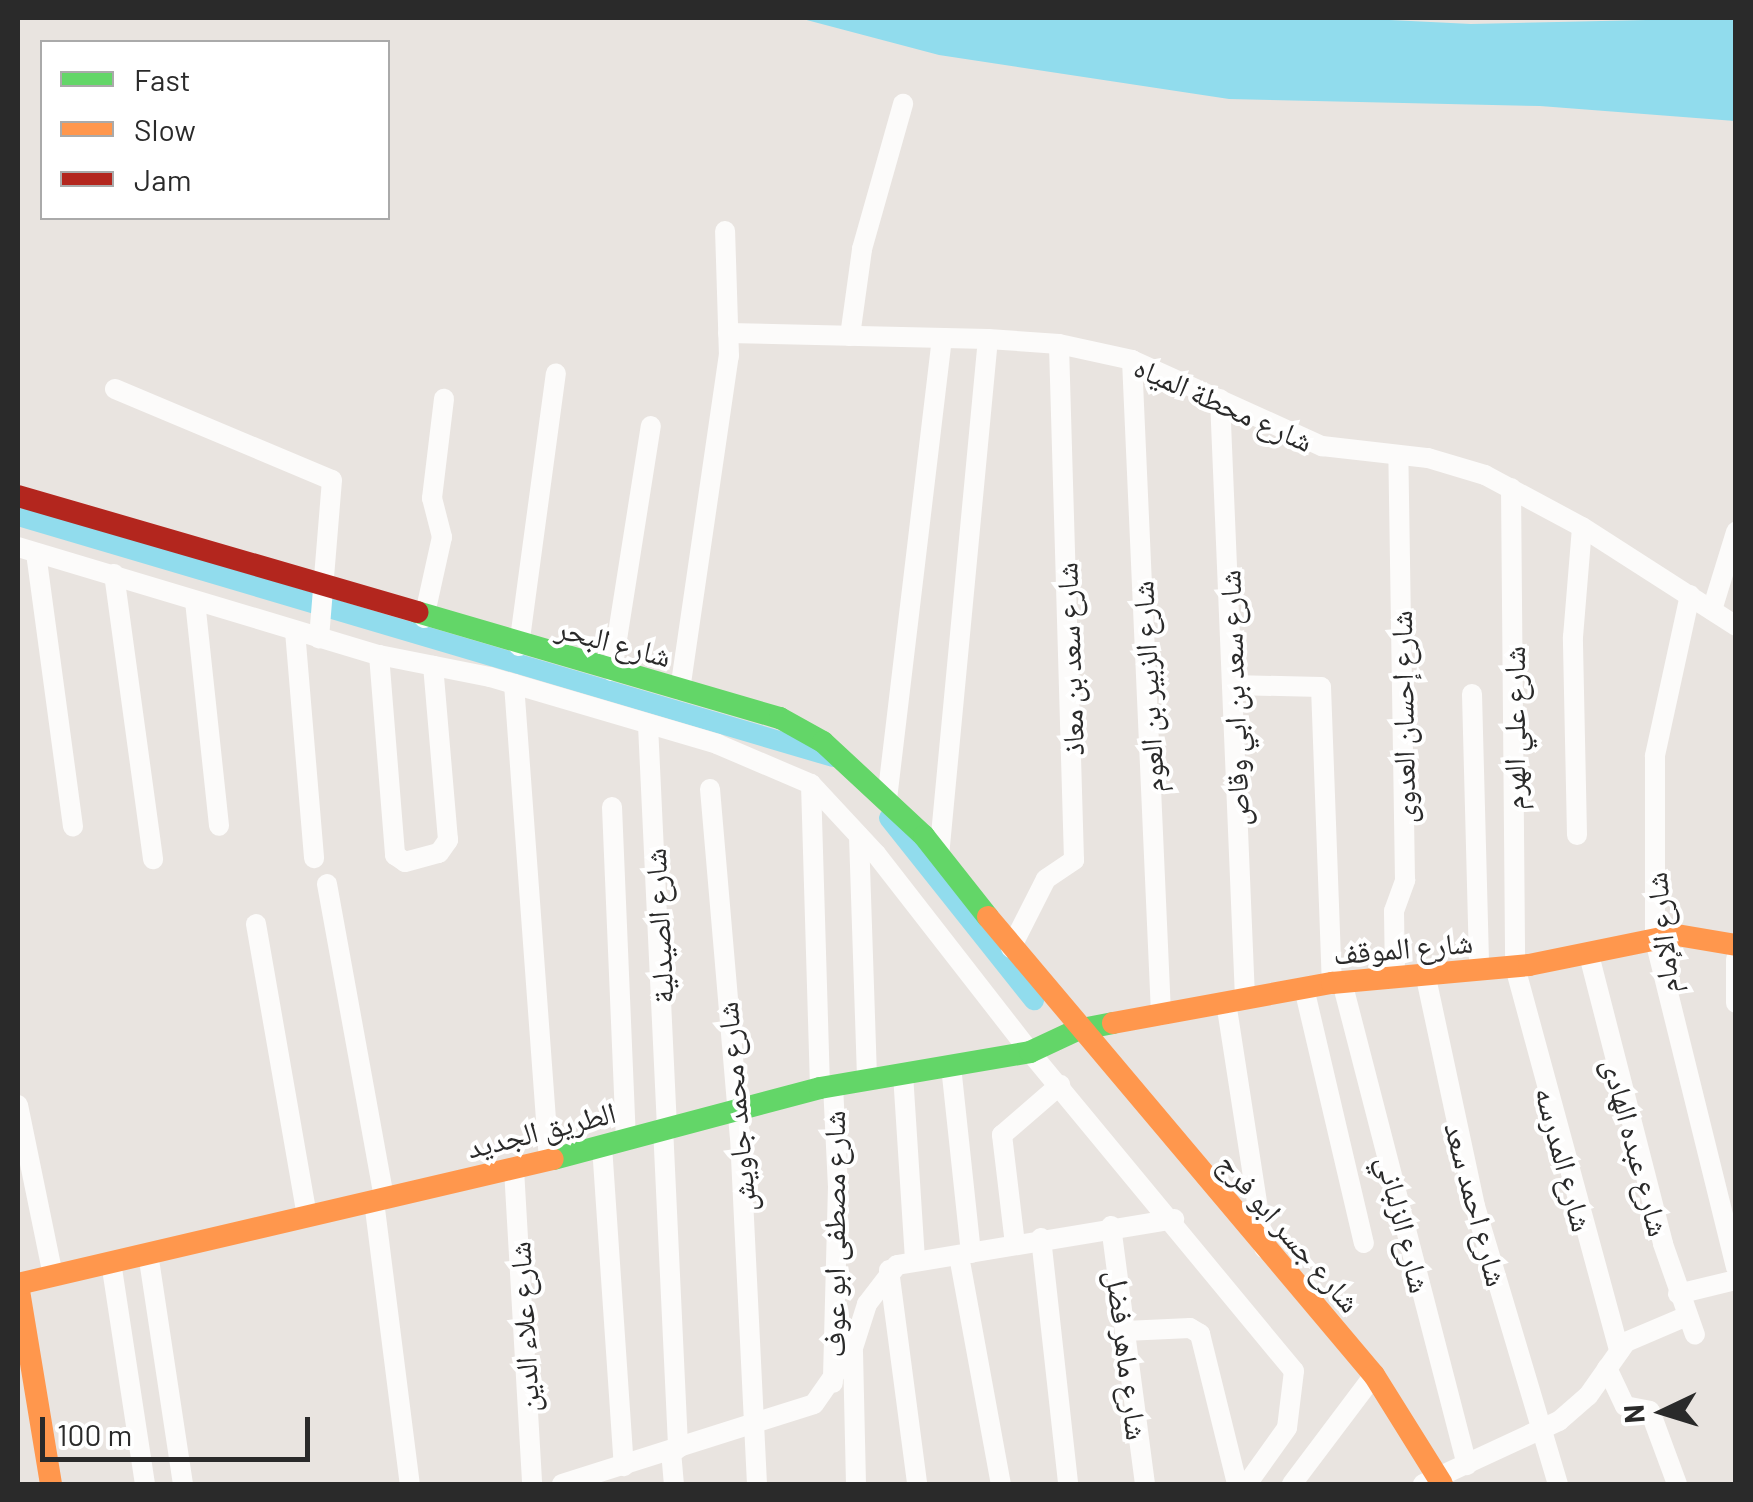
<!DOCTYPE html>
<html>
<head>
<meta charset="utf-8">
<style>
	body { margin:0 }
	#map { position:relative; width:1753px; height:1502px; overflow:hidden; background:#e9e4e0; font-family:Barlow,"Noto Naskh Arabic",sans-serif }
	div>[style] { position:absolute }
	.water>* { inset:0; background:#91dced }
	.canal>* { height:20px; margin:-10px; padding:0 10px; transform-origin:10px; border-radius:10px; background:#91dced }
	.street>* { height:20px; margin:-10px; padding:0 10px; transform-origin:10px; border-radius:10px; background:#fcfbfa }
	.fast>* { height:22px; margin:-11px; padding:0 11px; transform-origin:11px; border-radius:11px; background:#63d668 }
	.slow>* { height:22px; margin:-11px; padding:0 11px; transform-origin:11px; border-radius:11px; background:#ff974d }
	.jam>* { height:22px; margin:-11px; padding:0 11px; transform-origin:11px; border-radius:11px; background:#b3261e }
	span { translate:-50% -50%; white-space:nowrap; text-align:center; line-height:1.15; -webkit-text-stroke:8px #fff; paint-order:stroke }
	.street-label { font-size:30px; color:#2a2a2a }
	.frame { position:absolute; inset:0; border:20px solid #2a2a2a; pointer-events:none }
	.legend { position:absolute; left:40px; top:40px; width:350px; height:180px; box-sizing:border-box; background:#fff; border:2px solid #aaa; margin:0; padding:12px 18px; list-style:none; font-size:30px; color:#2a2a2a }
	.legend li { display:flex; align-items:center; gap:20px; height:50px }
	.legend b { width:50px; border:2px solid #aaa }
	.north { position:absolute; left:1613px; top:1362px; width:100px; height:100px; -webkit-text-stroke:8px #fff; paint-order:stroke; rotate:266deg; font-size:28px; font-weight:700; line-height:40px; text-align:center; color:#2a2a2a }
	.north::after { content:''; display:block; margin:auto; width:35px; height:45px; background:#2a2a2a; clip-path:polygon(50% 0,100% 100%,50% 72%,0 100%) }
	.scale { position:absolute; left:40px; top:1417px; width:270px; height:45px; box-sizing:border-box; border:5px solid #2a2a2a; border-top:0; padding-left:12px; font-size:30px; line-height:35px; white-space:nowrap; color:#2a2a2a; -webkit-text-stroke:8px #fff; paint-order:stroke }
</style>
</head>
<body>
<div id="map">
	<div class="water">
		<i style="clip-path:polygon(799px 18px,1350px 18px,1471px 24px,1735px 18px,1735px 121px,1540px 106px,1229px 99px,939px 55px)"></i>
	</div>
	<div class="canal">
		<i style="left:18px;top:516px;width:850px;rotate:16.47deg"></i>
		<i style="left:889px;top:818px;width:233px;rotate:51.5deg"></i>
	</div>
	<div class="street">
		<i style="left:728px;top:333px;width:260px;rotate:1.3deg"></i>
		<i style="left:988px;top:339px;width:71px;rotate:4deg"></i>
		<i style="left:1059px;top:344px;width:75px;rotate:12.4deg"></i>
		<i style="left:1132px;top:360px;width:209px;rotate:24.4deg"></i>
		<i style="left:1322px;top:446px;width:107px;rotate:6.5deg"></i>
		<i style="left:1428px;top:458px;width:59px;rotate:16.6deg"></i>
		<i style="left:1485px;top:475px;width:110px;rotate:28.2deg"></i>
		<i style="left:1582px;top:527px;width:183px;rotate:32.7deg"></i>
		<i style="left:850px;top:336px;width:88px;rotate:-82.1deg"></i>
		<i style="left:862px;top:249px;width:151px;rotate:-74.2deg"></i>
		<i style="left:1132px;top:360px;width:656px;rotate:87.46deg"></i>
		<i style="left:115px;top:389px;width:235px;rotate:22.8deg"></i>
		<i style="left:332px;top:480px;width:159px;rotate:94.7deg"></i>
		<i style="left:1220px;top:399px;width:600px;rotate:87.61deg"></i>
		<i style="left:1511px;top:488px;width:479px;rotate:89.5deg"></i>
		<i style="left:1515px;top:967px;width:398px;rotate:74.8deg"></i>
		<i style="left:18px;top:547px;width:377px;rotate:16.7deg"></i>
		<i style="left:379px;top:655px;width:113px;rotate:11.2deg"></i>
		<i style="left:490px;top:677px;width:237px;rotate:16.4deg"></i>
		<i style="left:717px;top:744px;width:102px;rotate:23.1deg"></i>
		<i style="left:811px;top:784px;width:96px;rotate:47.1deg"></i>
		<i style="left:876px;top:854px;width:251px;rotate:52.1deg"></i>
		<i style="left:1030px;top:1052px;width:414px;rotate:50.4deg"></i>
		<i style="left:1294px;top:1371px;width:57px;rotate:97deg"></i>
		<i style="left:1287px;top:1428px;width:69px;rotate:125.5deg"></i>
		<i style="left:36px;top:553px;width:276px;rotate:82.3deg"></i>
		<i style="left:114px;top:574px;width:288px;rotate:82.2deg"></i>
		<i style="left:1690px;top:595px;width:165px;rotate:102.3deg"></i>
		<i style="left:1655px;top:756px;width:184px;rotate:90deg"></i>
		<i style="left:1655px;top:940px;width:337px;rotate:76.1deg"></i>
		<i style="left:195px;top:601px;width:226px;rotate:83.9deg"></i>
		<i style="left:1712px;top:610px;width:82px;rotate:-72.9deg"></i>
		<i style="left:424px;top:618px;width:83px;rotate:-77.5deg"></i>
		<i style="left:442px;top:537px;width:40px;rotate:-104.4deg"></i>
		<i style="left:432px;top:498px;width:100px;rotate:-83.1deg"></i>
		<i style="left:295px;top:631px;width:228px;rotate:85.2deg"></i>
		<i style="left:519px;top:646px;width:275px;rotate:-82.3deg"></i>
		<i style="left:379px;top:655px;width:201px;rotate:85.4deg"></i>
		<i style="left:395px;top:855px;width:12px;rotate:35deg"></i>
		<i style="left:405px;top:862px;width:35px;rotate:-15deg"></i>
		<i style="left:439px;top:853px;width:16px;rotate:-55deg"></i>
		<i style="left:448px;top:840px;width:175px;rotate:-94.9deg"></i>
		<i style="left:612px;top:671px;width:248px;rotate:-81deg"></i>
		<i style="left:514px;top:684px;width:477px;rotate:85.8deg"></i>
		<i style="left:1232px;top:685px;width:89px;rotate:1.3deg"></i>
		<i style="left:1321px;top:687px;width:296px;rotate:87.9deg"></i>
		<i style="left:680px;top:690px;width:338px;rotate:-81.7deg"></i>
		<i style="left:729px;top:356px;width:125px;rotate:-91.8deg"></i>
		<i style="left:1472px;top:694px;width:275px;rotate:88.5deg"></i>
		<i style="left:648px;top:725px;width:401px;rotate:87.3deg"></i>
		<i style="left:811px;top:784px;width:304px;rotate:88.3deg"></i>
		<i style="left:710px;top:789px;width:349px;rotate:85.1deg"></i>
		<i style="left:740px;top:1137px;width:347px;rotate:87.2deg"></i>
		<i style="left:887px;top:799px;width:463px;rotate:-83.2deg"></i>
		<i style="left:612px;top:807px;width:332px;rotate:87.6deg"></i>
		<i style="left:1577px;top:835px;width:198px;rotate:-91.2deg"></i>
		<i style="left:1573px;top:637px;width:110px;rotate:-85.3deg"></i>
		<i style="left:859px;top:836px;width:244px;rotate:88.1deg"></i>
		<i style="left:939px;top:856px;width:519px;rotate:-84.59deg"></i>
		<i style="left:327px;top:884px;width:320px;rotate:79.7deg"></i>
		<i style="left:256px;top:924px;width:296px;rotate:80.1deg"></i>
		<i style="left:1011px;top:948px;width:77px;rotate:-63.1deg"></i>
		<i style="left:1046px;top:879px;width:34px;rotate:-34deg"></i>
		<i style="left:1074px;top:860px;width:516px;rotate:-91.67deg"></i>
		<i style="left:1589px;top:955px;width:298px;rotate:75.6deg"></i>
		<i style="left:1663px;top:1244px;width:96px;rotate:70.6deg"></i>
		<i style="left:1736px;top:959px;width:44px;rotate:90deg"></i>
		<i style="left:1425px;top:973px;width:238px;rotate:77.9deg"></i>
		<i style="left:1475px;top:1206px;width:290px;rotate:73.4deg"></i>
		<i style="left:1395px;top:976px;width:65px;rotate:-90.9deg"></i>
		<i style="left:1394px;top:911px;width:33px;rotate:-70deg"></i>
		<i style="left:1405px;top:880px;width:424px;rotate:-90.9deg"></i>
		<i style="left:1342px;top:982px;width:499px;rotate:75.5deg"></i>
		<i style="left:1304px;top:988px;width:262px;rotate:76.8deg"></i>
		<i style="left:1226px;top:1002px;width:249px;rotate:81.2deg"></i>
		<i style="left:951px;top:1066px;width:188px;rotate:83.9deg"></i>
		<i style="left:903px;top:1074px;width:186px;rotate:86.3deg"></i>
		<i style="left:833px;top:1085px;width:101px;rotate:87.2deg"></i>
		<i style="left:838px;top:1186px;width:197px;rotate:91.5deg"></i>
		<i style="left:18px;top:1105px;width:174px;rotate:78.4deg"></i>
		<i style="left:663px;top:1127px;width:322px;rotate:87.3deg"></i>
		<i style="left:602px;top:1146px;width:321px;rotate:86.1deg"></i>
		<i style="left:514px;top:1169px;width:316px;rotate:86.7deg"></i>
		<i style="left:374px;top:1201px;width:285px;rotate:82.8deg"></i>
		<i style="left:1111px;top:1226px;width:260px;rotate:82.5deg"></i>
		<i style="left:1041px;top:1238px;width:247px;rotate:83.7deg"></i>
		<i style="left:1015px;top:1244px;width:110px;rotate:-96.8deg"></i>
		<i style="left:1002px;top:1135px;width:77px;rotate:-40.8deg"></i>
		<i style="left:148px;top:1253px;width:234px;rotate:81.4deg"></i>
		<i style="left:959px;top:1256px;width:232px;rotate:79.6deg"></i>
		<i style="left:111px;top:1262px;width:225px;rotate:81.3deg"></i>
		<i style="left:889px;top:1270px;width:216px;rotate:82.5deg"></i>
		<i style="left:1678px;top:1294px;width:60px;rotate:-13.6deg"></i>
		<i style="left:1125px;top:1331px;width:65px;rotate:-2.6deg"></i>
		<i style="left:1190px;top:1328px;width:12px;rotate:31deg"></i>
		<i style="left:1200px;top:1334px;width:154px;rotate:76.1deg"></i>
		<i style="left:853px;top:1352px;width:132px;rotate:88.7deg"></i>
		<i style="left:1607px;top:1368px;width:42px;rotate:64.7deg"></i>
		<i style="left:1625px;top:1406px;width:25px;rotate:11deg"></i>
		<i style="left:1650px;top:1411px;width:78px;rotate:69.7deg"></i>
		<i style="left:671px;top:1451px;width:33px;rotate:85deg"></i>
		<i style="left:562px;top:1484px;width:264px;rotate:-17.6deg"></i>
		<i style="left:814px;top:1404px;width:68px;rotate:-55.1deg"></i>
		<i style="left:853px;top:1348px;width:46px;rotate:-72.3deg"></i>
		<i style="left:867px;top:1304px;width:49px;rotate:-52.4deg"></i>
		<i style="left:897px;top:1265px;width:281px;rotate:-9.4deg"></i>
		<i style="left:1292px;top:1484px;width:136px;rotate:-53deg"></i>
		<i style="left:1423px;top:1484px;width:150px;rotate:-24.9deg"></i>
		<i style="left:1559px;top:1421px;width:38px;rotate:-41deg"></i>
		<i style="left:1588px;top:1396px;width:66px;rotate:-54.9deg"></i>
		<i style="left:1626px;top:1342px;width:66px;rotate:-23.1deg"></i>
	</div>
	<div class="fast">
		<i style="left:417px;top:612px;width:378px;rotate:16.3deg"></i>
		<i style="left:780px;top:718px;width:49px;rotate:29.2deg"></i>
		<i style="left:823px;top:742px;width:138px;rotate:42.9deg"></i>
		<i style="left:924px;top:836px;width:103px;rotate:51.7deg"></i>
		<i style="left:553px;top:1159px;width:276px;rotate:-14.9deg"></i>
		<i style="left:820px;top:1088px;width:213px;rotate:-9.7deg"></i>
		<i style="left:1030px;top:1052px;width:52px;rotate:-25.1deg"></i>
		<i style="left:1077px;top:1030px;width:37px;rotate:-11deg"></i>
	</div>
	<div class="slow">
		<i style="left:988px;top:917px;width:599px;rotate:49.88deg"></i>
		<i style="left:1374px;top:1375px;width:128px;rotate:58deg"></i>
		<i style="left:1113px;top:1023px;width:223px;rotate:-10.4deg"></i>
		<i style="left:1332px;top:983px;width:198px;rotate:-5.2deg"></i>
		<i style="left:1529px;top:965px;width:151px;rotate:-11.5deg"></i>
		<i style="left:1677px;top:935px;width:60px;rotate:9.6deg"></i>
		<i style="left:51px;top:1484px;width:203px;rotate:-99.4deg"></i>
		<i style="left:18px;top:1284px;width:549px;rotate:-13.15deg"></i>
	</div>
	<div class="jam">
		<i style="left:18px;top:496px;width:416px;rotate:16.2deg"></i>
	</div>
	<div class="street-label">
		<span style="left:1224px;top:403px;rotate:24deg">شارع محطة المياه</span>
		<span style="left:614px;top:641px;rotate:15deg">شارع البحر</span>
		<span style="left:1069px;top:659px;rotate:-92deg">شارع سعد بن معاذ</span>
		<span style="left:1147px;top:687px;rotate:-93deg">شارع الزبير بن العوم</span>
		<span style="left:1233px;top:698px;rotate:-92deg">شارع سعد بن ابي وقاص</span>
		<span style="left:1402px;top:717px;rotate:-91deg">شارع إحسان العدوى</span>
		<span style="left:1513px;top:728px;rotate:-90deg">شارع علي الهرم</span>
		<span style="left:658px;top:926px;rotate:-93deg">شارع الصيدلية</span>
		<span style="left:1661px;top:933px;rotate:-96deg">شارع الإمام</span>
		<span style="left:1403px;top:947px;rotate:-5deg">شارع الموقف</span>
		<span style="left:735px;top:1107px;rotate:-95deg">شارع محمد جاويش</span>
		<span style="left:541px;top:1129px;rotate:-14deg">الطريق الجديد</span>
		<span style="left:1637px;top:1147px;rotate:75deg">شارع عبده الهادى</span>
		<span style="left:1565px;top:1159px;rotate:75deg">شارع المدرسه</span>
		<span style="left:1477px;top:1204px;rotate:75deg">شارع احمد سعد</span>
		<span style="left:1405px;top:1224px;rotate:76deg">شارع الزلباني</span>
		<span style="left:1290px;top:1232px;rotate:49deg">شارع جسر ابو فرج</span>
		<span style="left:833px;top:1234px;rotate:-90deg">شارع مصطفى ابو عوف</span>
		<span style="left:523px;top:1327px;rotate:-93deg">شارع علاء الدين</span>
		<span style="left:1128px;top:1355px;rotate:83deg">شارع ماهر فضل</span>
	</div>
	<div class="frame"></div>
	<ul class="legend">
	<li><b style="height:12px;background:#63d668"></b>Fast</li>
	<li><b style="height:12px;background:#ff974d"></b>Slow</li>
	<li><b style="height:12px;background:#b3261e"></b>Jam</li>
	</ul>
	<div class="north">N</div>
	<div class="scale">100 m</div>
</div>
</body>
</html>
